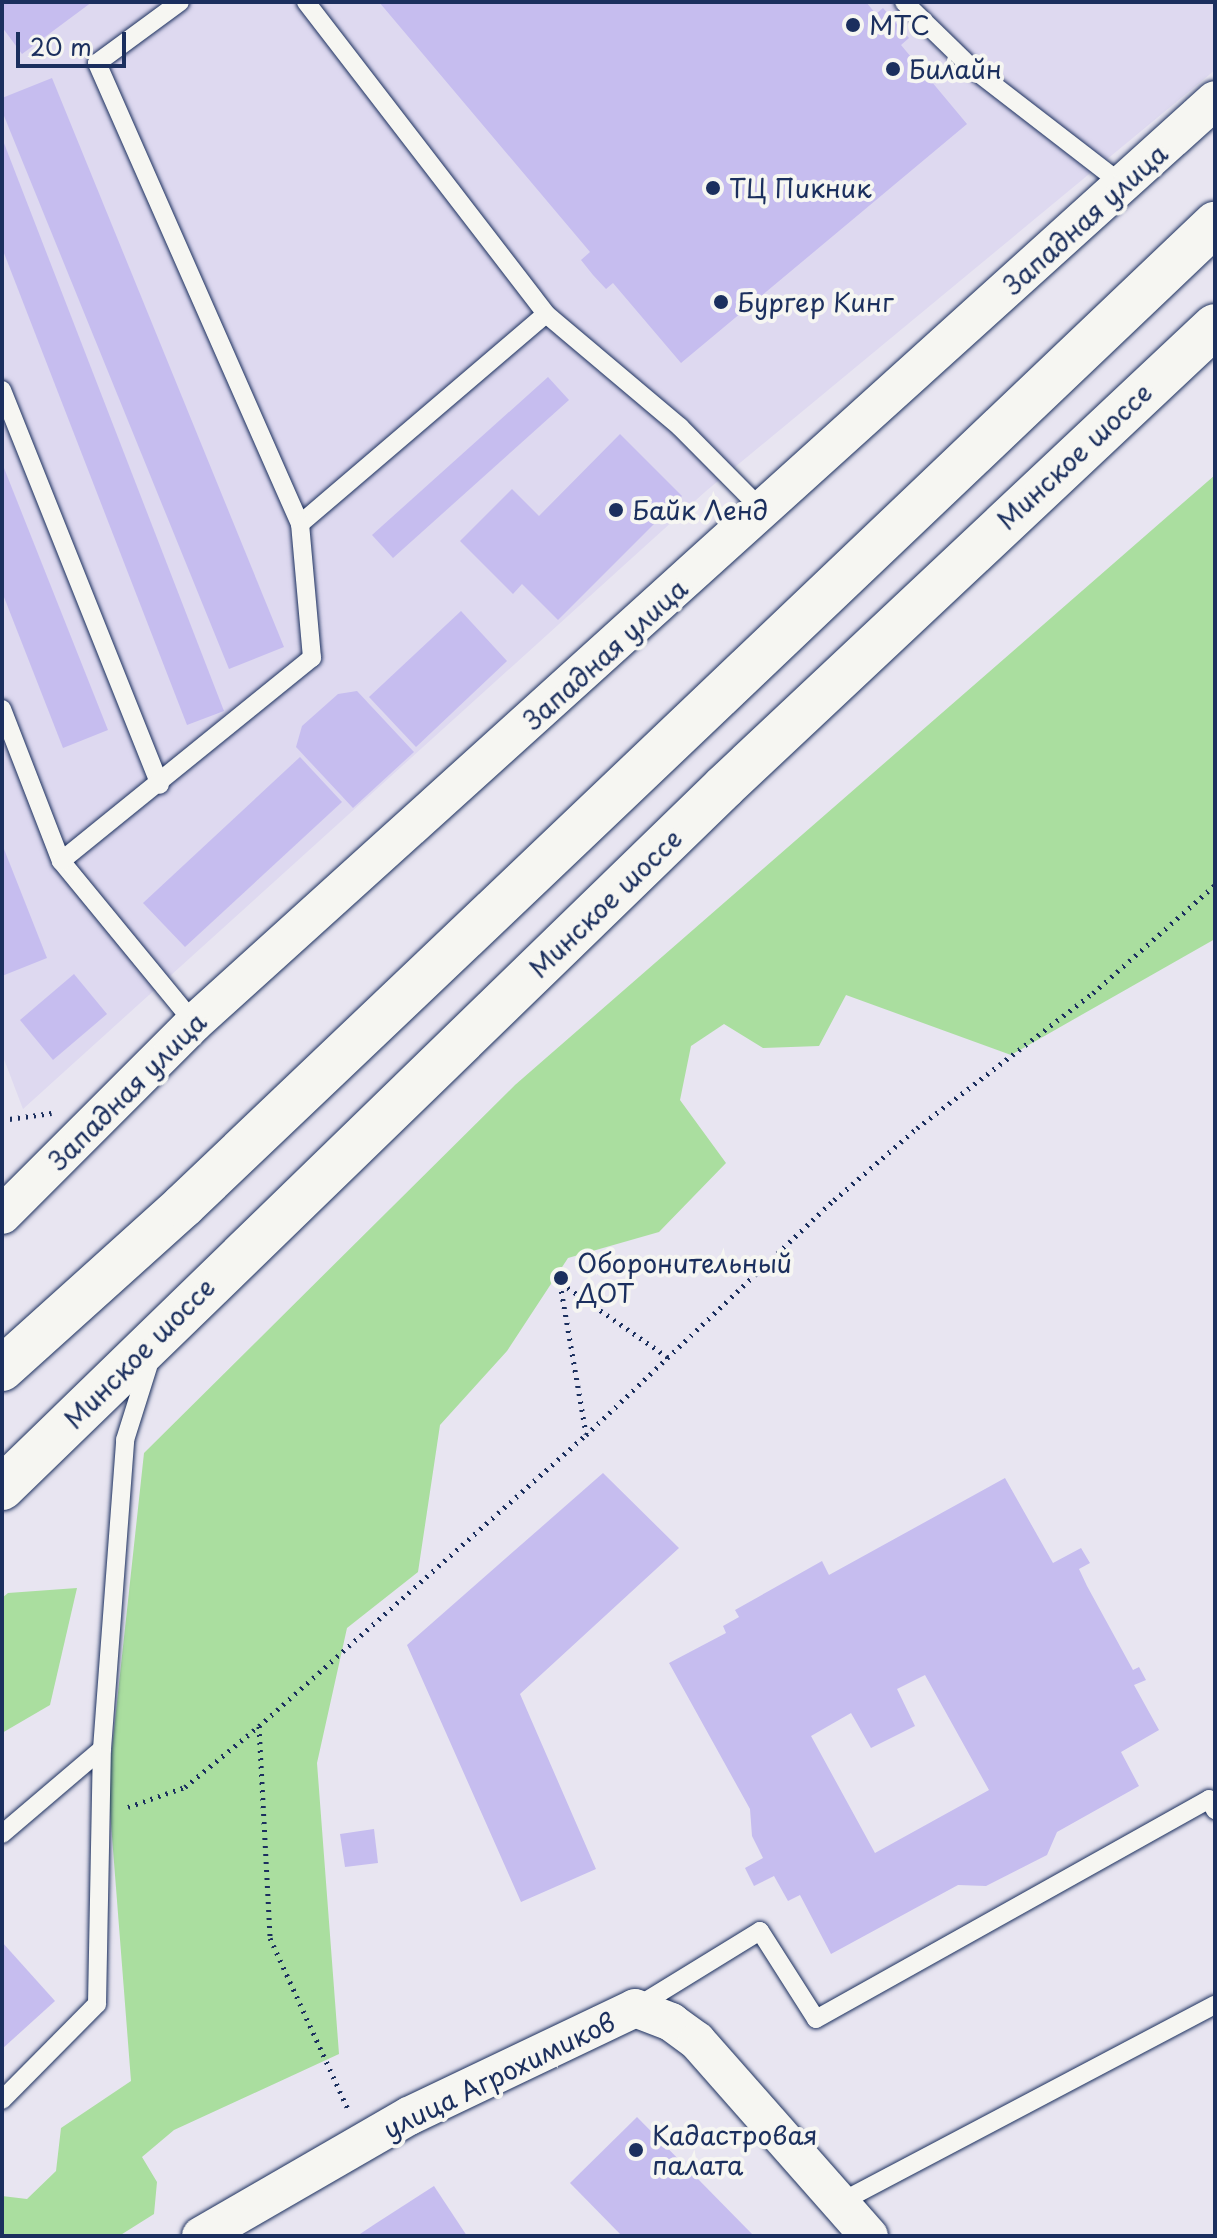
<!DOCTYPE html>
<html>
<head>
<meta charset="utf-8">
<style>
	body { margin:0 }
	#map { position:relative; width:1217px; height:2238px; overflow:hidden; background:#e8e5f1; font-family:"Playpen Sans",sans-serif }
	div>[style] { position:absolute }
	.built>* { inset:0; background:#ded9f0 }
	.green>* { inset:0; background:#aade9f }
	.building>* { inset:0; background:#c6bdef }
	.path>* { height:5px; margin-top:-2.5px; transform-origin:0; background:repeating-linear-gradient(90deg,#1b2f5e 0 2px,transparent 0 8px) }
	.roads { filter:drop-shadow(0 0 2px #1b2f5e) drop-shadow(0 0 2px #1b2f5e) }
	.lane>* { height:18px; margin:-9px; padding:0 9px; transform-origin:9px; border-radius:9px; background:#f6f6f2 }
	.street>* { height:38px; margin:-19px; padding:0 19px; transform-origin:19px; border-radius:19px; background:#f6f6f2 }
	.highway>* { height:44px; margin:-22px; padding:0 22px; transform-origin:22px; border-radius:22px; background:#f6f6f2 }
	.dots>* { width:22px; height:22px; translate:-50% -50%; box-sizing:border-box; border:4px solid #f6f6f2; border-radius:50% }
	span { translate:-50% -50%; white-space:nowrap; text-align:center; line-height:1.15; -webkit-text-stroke:8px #f6f6f2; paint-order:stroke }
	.poi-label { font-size:26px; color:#1b2f5e }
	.left { translate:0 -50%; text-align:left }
	.street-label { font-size:26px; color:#1b2f5e }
	.frame { position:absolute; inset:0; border:4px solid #1b2f5e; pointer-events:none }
	.scale { position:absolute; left:16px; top:32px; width:110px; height:36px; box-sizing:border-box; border:4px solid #1b2f5e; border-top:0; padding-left:10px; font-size:24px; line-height:28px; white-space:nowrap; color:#1b2f5e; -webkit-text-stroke:6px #f6f6f2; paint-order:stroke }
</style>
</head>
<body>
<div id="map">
	<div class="built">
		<i style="clip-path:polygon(2px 2px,1215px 2px,1215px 70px,706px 491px,23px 1109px,2px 1054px)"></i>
	</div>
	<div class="green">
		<i style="clip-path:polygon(1215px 475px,1215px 939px,1011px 1055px,846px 995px,819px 1046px,763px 1048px,724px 1024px,691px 1046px,680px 1100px,726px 1163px,659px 1232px,568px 1258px,507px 1351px,440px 1425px,418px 1572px,347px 1628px,317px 1763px,339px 2054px,174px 2130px,142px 2157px,157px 2182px,154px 2214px,119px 2236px,2px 2236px,2px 2196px,27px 2199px,56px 2171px,61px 2128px,131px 2081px,108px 1785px,144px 1453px,515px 1085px)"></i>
		<i style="clip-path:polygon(77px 1588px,50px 1705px,2px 1733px,2px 1598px,8px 1593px)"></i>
	</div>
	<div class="building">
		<i style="clip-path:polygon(2px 2px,92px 2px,22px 54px,2px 27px)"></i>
		<i style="clip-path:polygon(379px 2px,866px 2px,876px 14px,883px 8px,909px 38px,901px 45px,967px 124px,681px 363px,613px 283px,606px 289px,593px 275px,581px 260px,590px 252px)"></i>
		<i style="clip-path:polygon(52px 78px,284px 647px,229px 669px,2px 111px,2px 98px)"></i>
		<i style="clip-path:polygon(2px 138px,224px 711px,187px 725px,2px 248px)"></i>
		<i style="clip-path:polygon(548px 377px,569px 400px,393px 558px,372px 535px)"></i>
		<i style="clip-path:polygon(620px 434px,682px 496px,558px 620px,522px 584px,513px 594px,460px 541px,512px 489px,539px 516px)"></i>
		<i style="clip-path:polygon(2px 463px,108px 730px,63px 748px,2px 592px)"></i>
		<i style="clip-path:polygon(461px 611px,507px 661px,416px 747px,369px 697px)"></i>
		<i style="clip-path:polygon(357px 691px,414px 752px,353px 808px,296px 747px,302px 726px,338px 694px)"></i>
		<i style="clip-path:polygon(300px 757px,342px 802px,185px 947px,143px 903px)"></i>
		<i style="clip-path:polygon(2px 844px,47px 958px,2px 976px)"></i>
		<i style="clip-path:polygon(74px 974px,107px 1014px,53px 1060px,20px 1020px)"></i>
		<i style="clip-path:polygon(603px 1473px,679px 1548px,520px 1694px,596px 1869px,521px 1902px,407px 1645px)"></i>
		<i style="clip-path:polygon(evenodd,1005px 1478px,1053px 1563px,1081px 1548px,1090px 1563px,1079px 1569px,1087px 1586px,1133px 1670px,1139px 1667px,1146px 1680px,1134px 1685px,1159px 1730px,1121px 1752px,1139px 1786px,1057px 1832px,1047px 1855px,986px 1886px,958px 1885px,831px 1954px,800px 1895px,788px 1901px,774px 1876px,754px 1886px,745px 1868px,763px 1858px,752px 1836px,750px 1809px,669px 1663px,726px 1633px,723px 1626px,739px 1617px,735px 1610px,822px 1561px,829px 1575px,1005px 1478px,925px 1675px,989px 1790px,875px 1853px,811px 1736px,851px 1713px,871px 1748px,915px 1726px,897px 1689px,925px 1675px)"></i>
		<i style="clip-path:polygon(374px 1829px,378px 1863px,345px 1867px,340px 1834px)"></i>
		<i style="clip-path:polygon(2px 1942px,55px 2001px,2px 2049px)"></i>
		<i style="clip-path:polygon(637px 2117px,754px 2236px,622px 2236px,570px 2183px)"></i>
		<i style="clip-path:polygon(434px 2186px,467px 2236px,357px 2236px,375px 2224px)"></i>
	</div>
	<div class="path">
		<i style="left:2px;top:1120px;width:50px;rotate:-8deg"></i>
		<i style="left:560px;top:1283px;width:153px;rotate:80.2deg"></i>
		<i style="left:561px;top:1283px;width:131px;rotate:34.8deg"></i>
		<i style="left:259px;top:1726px;width:212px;rotate:87deg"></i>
		<i style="left:270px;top:1938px;width:188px;rotate:65.5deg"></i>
		<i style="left:128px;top:1807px;width:60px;rotate:-19.3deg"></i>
		<i style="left:185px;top:1787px;width:96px;rotate:-39.5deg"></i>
		<i style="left:259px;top:1726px;width:438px;rotate:-41.7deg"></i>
		<i style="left:586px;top:1435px;width:342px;rotate:-43.5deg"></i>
		<i style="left:834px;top:1200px;width:110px;rotate:-40.9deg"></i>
		<i style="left:917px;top:1128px;width:222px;rotate:-37.5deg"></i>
		<i style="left:1093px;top:993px;width:163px;rotate:-41.5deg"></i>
	</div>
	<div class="roads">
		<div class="lane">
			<i style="left:180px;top:2px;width:103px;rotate:143.7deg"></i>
			<i style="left:97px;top:63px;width:504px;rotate:66.23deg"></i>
			<i style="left:300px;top:524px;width:323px;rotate:-40.5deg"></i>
			<i style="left:306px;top:2px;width:394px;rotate:52.4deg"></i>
			<i style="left:546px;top:314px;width:175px;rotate:40.1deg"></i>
			<i style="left:680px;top:427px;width:118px;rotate:45.3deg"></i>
			<i style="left:904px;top:2px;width:96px;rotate:44.2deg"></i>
			<i style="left:973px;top:69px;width:188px;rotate:37.7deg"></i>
			<i style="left:2px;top:390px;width:425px;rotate:68.2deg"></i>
			<i style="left:2px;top:709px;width:163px;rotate:68.8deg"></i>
			<i style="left:61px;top:861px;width:210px;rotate:50.6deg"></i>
			<i style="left:61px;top:861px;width:323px;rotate:-39deg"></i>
			<i style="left:312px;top:658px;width:135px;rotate:-95.1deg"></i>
			<i style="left:2px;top:1834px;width:131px;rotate:-40.4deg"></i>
			<i style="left:638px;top:2006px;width:143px;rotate:-31.6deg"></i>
			<i style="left:760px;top:1931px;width:104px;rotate:57.5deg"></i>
			<i style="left:816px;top:2019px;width:450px;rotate:-29.2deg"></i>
			<i style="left:1209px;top:1799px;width:13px;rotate:61deg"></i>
			<i style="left:2px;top:2100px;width:135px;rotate:-45.3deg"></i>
			<i style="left:97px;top:2004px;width:255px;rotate:-88.9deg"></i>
			<i style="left:102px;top:1749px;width:310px;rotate:-85.7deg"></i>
			<i style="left:125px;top:1440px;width:77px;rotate:-72.5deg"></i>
			<i style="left:839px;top:2203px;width:425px;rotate:-27.8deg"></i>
		</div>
		<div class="street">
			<i style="left:2px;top:1215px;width:272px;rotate:-45deg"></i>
			<i style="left:194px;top:1023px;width:1376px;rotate:-42.11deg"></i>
			<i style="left:201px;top:2236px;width:240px;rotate:-30deg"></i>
			<i style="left:409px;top:2116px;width:250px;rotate:-25.5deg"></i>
			<i style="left:635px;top:2008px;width:39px;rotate:21deg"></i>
			<i style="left:671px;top:2022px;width:32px;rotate:36deg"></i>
			<i style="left:697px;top:2041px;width:260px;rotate:48.6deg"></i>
		</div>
		<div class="highway">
			<i style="left:2px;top:1369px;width:244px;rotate:-42deg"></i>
			<i style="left:183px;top:1206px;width:1425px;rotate:-43.58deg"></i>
			<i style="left:2px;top:1488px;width:1006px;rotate:-44.15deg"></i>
			<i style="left:724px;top:787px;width:673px;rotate:-43.2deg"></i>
		</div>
	</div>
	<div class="dots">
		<i style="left:853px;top:25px;background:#1b2f5e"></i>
		<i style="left:893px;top:69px;background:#1b2f5e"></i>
		<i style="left:713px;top:188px;background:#1b2f5e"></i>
		<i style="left:721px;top:302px;background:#1b2f5e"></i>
		<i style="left:616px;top:510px;background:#1b2f5e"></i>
		<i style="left:561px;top:1278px;background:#1b2f5e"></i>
		<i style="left:636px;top:2150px;background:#1b2f5e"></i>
	</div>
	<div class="poi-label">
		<span class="left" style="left:869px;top:25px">МТС</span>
		<span class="left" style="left:909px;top:69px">Билайн</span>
		<span class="left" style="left:729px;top:188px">ТЦ Пикник</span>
		<span class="left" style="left:737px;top:302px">Бургер Кинг</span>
		<span class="left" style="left:632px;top:510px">Байк Ленд</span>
		<span class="left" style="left:577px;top:1278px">Оборонительный<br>ДОТ</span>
		<span class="left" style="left:652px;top:2150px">Кадастровая<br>палата</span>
	</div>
	<div class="street-label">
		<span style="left:1085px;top:219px;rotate:-42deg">Западная улица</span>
		<span style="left:1074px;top:456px;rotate:-43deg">Минское шоссе</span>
		<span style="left:605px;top:654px;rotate:-42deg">Западная улица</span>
		<span style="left:605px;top:903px;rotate:-44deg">Минское шоссе</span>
		<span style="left:127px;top:1091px;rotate:-45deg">Западная улица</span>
		<span style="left:139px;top:1353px;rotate:-45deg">Минское шоссе</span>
		<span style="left:499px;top:2075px;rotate:-26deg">улица Агрохимиков</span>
	</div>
	<div class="frame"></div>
	<div class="scale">20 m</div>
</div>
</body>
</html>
